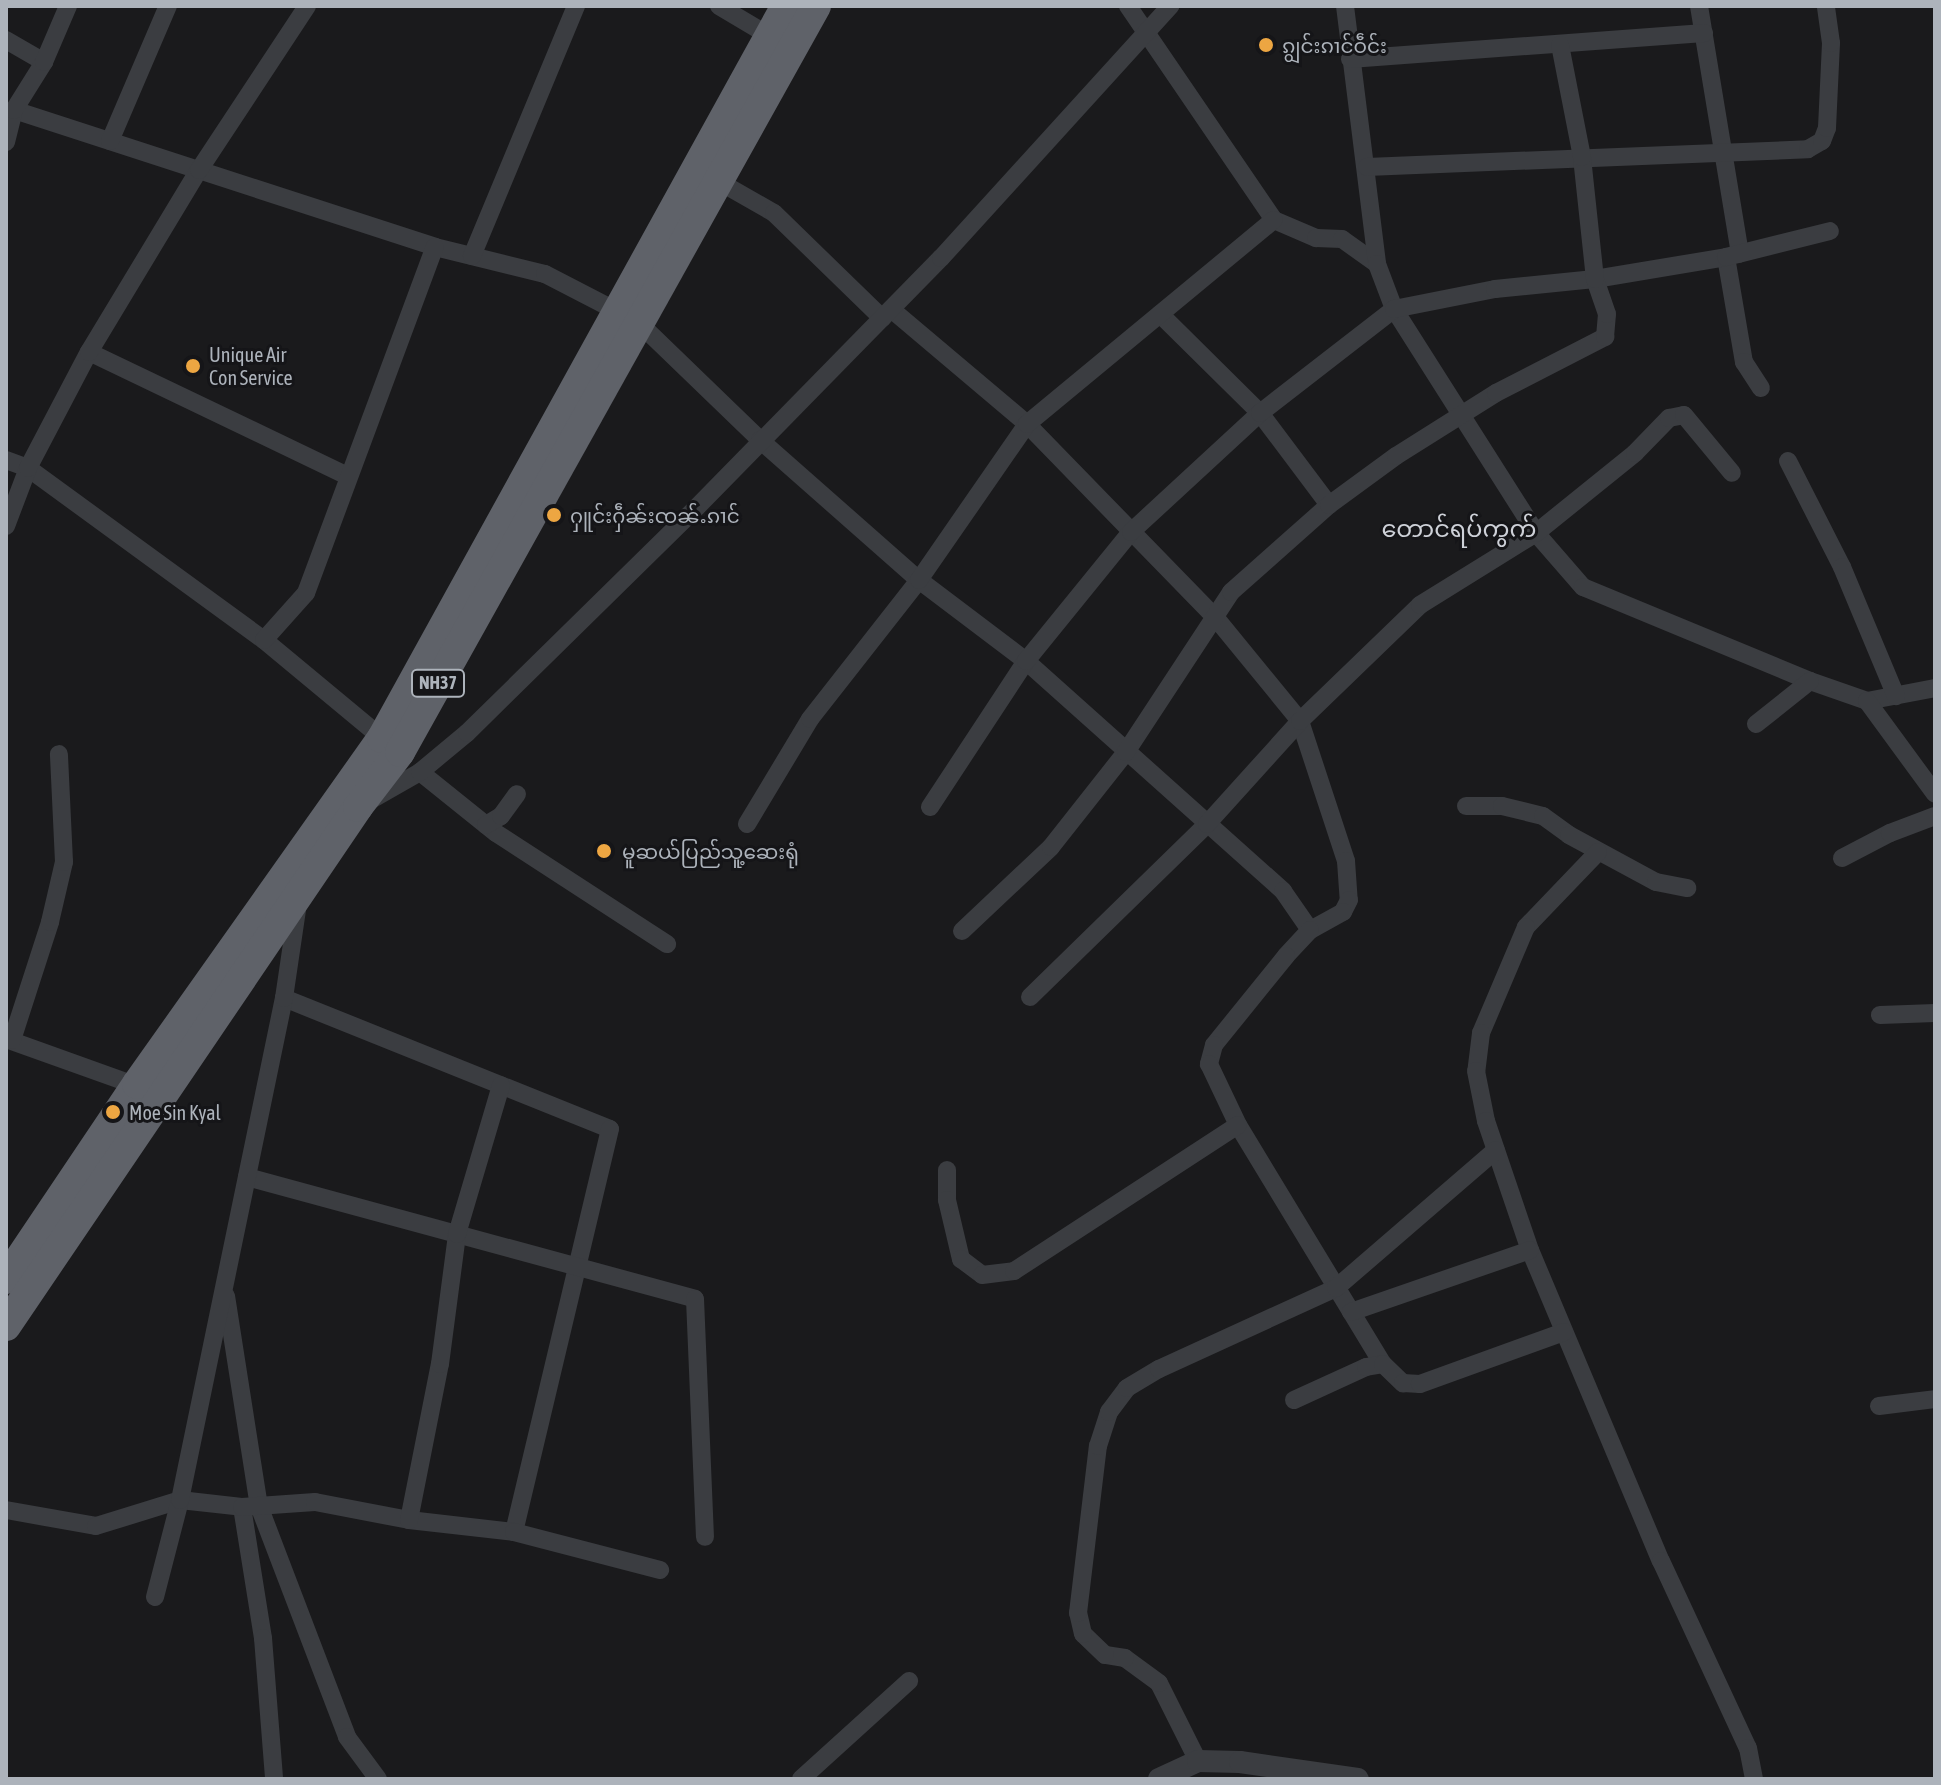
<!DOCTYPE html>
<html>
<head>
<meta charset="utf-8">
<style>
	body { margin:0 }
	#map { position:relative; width:1941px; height:1785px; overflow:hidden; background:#1a1a1c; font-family:"Asap Condensed","Noto Sans Myanmar",sans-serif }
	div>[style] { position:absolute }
	.minor>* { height:18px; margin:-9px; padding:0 9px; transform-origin:9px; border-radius:9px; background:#3b3d41 }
	.tertiary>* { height:22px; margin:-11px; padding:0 11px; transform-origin:11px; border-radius:11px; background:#3b3d41 }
	.trunk>* { height:30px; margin:-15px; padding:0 15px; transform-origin:15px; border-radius:15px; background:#5f6269 }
	.dots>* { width:22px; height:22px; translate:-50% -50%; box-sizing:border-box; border:4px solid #151518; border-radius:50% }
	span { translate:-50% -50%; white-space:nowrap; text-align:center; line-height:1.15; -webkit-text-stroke:6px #151518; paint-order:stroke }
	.shield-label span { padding:2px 6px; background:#151518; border:2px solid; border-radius:6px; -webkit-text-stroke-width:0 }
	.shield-label { font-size:18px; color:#adb3bb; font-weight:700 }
	.poi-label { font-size:20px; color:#adb3bb }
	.left { translate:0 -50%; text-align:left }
	.quarter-label { font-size:24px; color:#ced1d8 }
	.frame { position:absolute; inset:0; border:8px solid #adb3bb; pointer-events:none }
</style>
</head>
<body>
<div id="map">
	<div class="minor">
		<i style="left:719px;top:6px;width:69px;rotate:30.7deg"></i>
		<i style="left:1128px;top:6px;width:259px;rotate:55.7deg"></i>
		<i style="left:1274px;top:220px;width:46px;rotate:23.2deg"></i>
		<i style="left:1316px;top:238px;width:26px;rotate:2deg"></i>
		<i style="left:1342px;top:239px;width:43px;rotate:35.5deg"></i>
		<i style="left:1345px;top:6px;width:260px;rotate:82.9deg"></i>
		<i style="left:1377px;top:264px;width:48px;rotate:69.3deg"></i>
		<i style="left:1394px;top:309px;width:265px;rotate:57.6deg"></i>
		<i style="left:1536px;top:533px;width:72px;rotate:49deg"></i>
		<i style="left:1583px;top:587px;width:246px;rotate:22.5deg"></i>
		<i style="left:1810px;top:681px;width:60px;rotate:19.3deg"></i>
		<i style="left:1867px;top:701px;width:69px;rotate:-10.8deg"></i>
		<i style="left:1699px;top:6px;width:251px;rotate:80.6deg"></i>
		<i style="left:6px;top:40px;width:44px;rotate:30.1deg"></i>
		<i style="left:1350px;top:59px;width:355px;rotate:-4.2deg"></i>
		<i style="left:14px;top:110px;width:443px;rotate:18deg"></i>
		<i style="left:435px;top:247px;width:113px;rotate:13.8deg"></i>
		<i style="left:545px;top:274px;width:105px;rotate:27.3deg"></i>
		<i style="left:638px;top:322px;width:170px;rotate:44deg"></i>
		<i style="left:760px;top:440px;width:212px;rotate:41.4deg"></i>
		<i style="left:919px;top:580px;width:134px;rotate:37.1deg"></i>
		<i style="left:1026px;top:661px;width:345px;rotate:41.8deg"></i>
		<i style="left:1283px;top:891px;width:47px;rotate:55.3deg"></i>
		<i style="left:110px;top:141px;width:147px;rotate:-66.8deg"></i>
		<i style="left:6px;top:142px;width:33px;rotate:-76deg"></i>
		<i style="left:14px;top:110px;width:57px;rotate:-58deg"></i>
		<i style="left:44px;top:62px;width:61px;rotate:-66.8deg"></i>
		<i style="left:1367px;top:167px;width:441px;rotate:-2.3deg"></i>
		<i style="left:1808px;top:149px;width:16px;rotate:-30deg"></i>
		<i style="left:1822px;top:141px;width:14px;rotate:-69deg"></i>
		<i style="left:1827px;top:128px;width:85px;rotate:-87.3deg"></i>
		<i style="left:1831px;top:43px;width:37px;rotate:-98deg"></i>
		<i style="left:718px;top:181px;width:64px;rotate:29.7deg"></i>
		<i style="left:774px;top:213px;width:151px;rotate:44.2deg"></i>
		<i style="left:472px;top:256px;width:271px;rotate:-67.4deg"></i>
		<i style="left:1726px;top:257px;width:107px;rotate:80.3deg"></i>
		<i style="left:1744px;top:362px;width:31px;rotate:57deg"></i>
		<i style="left:891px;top:309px;width:178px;rotate:40.2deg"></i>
		<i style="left:1027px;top:424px;width:269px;rotate:45.8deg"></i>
		<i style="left:1215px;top:617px;width:134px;rotate:50.7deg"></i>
		<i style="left:1300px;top:721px;width:147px;rotate:71.8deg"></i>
		<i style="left:1346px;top:861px;width:39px;rotate:86deg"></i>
		<i style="left:1349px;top:900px;width:13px;rotate:117deg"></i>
		<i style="left:1343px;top:912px;width:38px;rotate:151deg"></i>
		<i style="left:1310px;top:930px;width:35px;rotate:133deg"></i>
		<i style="left:1286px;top:956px;width:114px;rotate:129deg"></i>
		<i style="left:1214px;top:1045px;width:20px;rotate:105deg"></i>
		<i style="left:1209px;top:1064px;width:68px;rotate:64.6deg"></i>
		<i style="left:1238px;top:1125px;width:280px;rotate:58.8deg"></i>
		<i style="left:1160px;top:314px;width:141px;rotate:44.7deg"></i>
		<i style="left:1260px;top:413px;width:115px;rotate:53.1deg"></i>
		<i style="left:89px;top:352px;width:287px;rotate:25.6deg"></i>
		<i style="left:6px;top:460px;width:23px;rotate:20deg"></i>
		<i style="left:28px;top:468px;width:292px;rotate:36.1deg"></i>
		<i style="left:264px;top:640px;width:153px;rotate:39.7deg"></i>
		<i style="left:1788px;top:461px;width:119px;rotate:63deg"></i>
		<i style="left:1842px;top:567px;width:140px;rotate:67.3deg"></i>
		<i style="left:6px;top:526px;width:62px;rotate:-69.2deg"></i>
		<i style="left:28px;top:468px;width:131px;rotate:-62.3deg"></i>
		<i style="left:89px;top:352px;width:213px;rotate:-58.9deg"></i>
		<i style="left:199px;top:170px;width:196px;rotate:-56.6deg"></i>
		<i style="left:264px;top:640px;width:63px;rotate:-48.2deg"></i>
		<i style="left:306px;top:593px;width:369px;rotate:-69.6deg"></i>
		<i style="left:1867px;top:701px;width:115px;rotate:53.8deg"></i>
		<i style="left:1756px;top:724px;width:69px;rotate:-38.5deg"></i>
		<i style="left:420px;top:772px;width:97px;rotate:38.8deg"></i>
		<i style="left:496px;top:833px;width:204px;rotate:33deg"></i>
		<i style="left:371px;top:800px;width:56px;rotate:-29.7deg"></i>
		<i style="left:420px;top:772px;width:61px;rotate:-39.7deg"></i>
		<i style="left:467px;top:733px;width:322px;rotate:-44.5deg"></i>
		<i style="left:697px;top:507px;width:349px;rotate:-45.6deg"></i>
		<i style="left:941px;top:258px;width:341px;rotate:-47.7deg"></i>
		<i style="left:1466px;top:806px;width:36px"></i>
		<i style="left:1502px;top:806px;width:42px;rotate:13.7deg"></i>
		<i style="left:1543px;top:816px;width:32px;rotate:36deg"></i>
		<i style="left:1569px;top:835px;width:99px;rotate:28.4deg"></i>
		<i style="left:1656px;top:882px;width:32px;rotate:11deg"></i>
		<i style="left:930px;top:807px;width:175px;rotate:-56.7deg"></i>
		<i style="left:1026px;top:661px;width:166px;rotate:-50.9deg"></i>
		<i style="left:1131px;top:532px;width:176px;rotate:-42.7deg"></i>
		<i style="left:1260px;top:413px;width:170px;rotate:-37.8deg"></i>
		<i style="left:1394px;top:309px;width:103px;rotate:-11.2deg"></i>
		<i style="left:1495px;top:289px;width:100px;rotate:-5.7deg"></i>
		<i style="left:1595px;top:279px;width:133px;rotate:-9.5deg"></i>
		<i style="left:1726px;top:257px;width:107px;rotate:-14deg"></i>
		<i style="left:747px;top:824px;width:122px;rotate:-59deg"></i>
		<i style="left:810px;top:719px;width:177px;rotate:-51.9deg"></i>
		<i style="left:919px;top:580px;width:190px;rotate:-55.3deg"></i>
		<i style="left:1027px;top:424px;width:320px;rotate:-39.6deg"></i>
		<i style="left:486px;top:825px;width:17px;rotate:-31deg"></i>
		<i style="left:501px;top:816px;width:27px;rotate:-54deg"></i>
		<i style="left:1598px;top:852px;width:104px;rotate:133.8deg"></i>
		<i style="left:1526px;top:927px;width:115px;rotate:113deg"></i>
		<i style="left:1481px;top:1033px;width:38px;rotate:97deg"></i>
		<i style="left:1476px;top:1071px;width:51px;rotate:78.7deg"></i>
		<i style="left:1486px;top:1121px;width:136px;rotate:71.2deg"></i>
		<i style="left:1530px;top:1250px;width:337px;rotate:67.2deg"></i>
		<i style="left:1661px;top:1561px;width:206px;rotate:65.1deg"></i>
		<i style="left:1748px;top:1748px;width:32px;rotate:79deg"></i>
		<i style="left:1842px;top:858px;width:54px;rotate:-27.5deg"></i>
		<i style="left:1890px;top:833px;width:48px;rotate:-20.7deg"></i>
		<i style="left:962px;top:931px;width:122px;rotate:-43.3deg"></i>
		<i style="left:1051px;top:847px;width:121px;rotate:-51.7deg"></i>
		<i style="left:1126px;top:752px;width:191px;rotate:-56.7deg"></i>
		<i style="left:1231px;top:592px;width:131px;rotate:-41.6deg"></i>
		<i style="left:1329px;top:505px;width:83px;rotate:-36.2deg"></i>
		<i style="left:1396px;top:456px;width:118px;rotate:-32.2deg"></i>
		<i style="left:1496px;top:393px;width:123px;rotate:-27.2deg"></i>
		<i style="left:1605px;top:337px;width:23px;rotate:-85deg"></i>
		<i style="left:1607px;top:314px;width:37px;rotate:-109deg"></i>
		<i style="left:1595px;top:279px;width:123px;rotate:-96.1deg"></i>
		<i style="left:1582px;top:157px;width:114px;rotate:-101.1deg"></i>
		<i style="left:1030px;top:997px;width:248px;rotate:-44.3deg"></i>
		<i style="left:1207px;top:824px;width:139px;rotate:-47.9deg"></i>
		<i style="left:1300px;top:721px;width:167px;rotate:-44deg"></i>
		<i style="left:1420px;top:605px;width:137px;rotate:-31.8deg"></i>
		<i style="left:1536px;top:533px;width:127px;rotate:-38.9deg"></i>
		<i style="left:1635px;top:453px;width:49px;rotate:-45.8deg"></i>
		<i style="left:1669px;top:418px;width:15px;rotate:-11deg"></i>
		<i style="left:1684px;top:415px;width:75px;rotate:50.4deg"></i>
		<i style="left:284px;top:998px;width:351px;rotate:21.9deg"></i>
		<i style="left:610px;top:1129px;width:414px;rotate:103.4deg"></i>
		<i style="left:1880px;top:1015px;width:55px;rotate:-2.1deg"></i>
		<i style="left:6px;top:1039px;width:145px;rotate:19.7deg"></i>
		<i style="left:12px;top:1040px;width:124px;rotate:-72.1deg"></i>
		<i style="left:50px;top:922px;width:62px;rotate:-76.9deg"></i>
		<i style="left:64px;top:862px;width:108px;rotate:-92.7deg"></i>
		<i style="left:947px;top:1170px;width:30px;rotate:90deg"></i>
		<i style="left:947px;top:1200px;width:61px;rotate:76.7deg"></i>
		<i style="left:961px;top:1259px;width:26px;rotate:37deg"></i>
		<i style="left:982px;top:1275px;width:32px;rotate:-7deg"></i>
		<i style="left:1014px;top:1271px;width:267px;rotate:-33.1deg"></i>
		<i style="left:247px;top:1177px;width:464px;rotate:15.2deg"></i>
		<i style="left:695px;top:1299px;width:238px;rotate:87.6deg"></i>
		<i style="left:226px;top:1296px;width:213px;rotate:81.1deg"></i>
		<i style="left:259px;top:1506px;width:247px;rotate:69.1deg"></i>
		<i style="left:347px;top:1737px;width:52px;rotate:53.6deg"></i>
		<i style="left:1351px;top:1312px;width:189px;rotate:-19.1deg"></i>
		<i style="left:1294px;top:1400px;width:79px;rotate:-24.6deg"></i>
		<i style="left:1366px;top:1367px;width:17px;rotate:-10deg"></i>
		<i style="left:1383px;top:1364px;width:28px;rotate:44deg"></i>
		<i style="left:1403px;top:1383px;width:17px;rotate:3deg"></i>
		<i style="left:1420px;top:1384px;width:153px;rotate:-19.9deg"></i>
		<i style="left:1879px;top:1406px;width:56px;rotate:-7.1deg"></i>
		<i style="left:242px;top:1507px;width:133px;rotate:80.9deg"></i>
		<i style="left:263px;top:1638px;width:141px;rotate:85.5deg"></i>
		<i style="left:6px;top:1510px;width:91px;rotate:10.1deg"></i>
		<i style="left:96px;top:1526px;width:88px;rotate:-17.2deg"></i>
		<i style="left:180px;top:1500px;width:62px;rotate:6.4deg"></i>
		<i style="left:242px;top:1507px;width:73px;rotate:-3.9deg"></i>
		<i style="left:315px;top:1502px;width:96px;rotate:10.8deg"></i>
		<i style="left:409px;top:1520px;width:106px;rotate:6.5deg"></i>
		<i style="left:514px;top:1532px;width:151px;rotate:14.6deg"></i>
		<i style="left:409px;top:1520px;width:159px;rotate:-78.8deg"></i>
		<i style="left:440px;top:1364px;width:131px;rotate:-82.5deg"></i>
		<i style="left:457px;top:1234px;width:155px;rotate:-73.5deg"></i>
		<i style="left:155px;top:1597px;width:100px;rotate:-75.5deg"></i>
		<i style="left:180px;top:1500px;width:513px;rotate:-78.3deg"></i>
		<i style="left:284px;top:998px;width:96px;rotate:-81.6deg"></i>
		<i style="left:1198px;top:1761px;width:87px;rotate:-116.6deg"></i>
		<i style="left:1159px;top:1683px;width:42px;rotate:-143.7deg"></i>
		<i style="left:1125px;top:1658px;width:20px;rotate:-171deg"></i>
		<i style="left:1105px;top:1655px;width:30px;rotate:-136deg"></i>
		<i style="left:1083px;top:1634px;width:22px;rotate:-103deg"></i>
		<i style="left:1078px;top:1613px;width:168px;rotate:-83.2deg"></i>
		<i style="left:1098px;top:1446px;width:36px;rotate:-72deg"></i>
		<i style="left:1109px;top:1412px;width:30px;rotate:-53deg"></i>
		<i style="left:1127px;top:1388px;width:37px;rotate:-31deg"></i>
		<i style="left:1159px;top:1369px;width:195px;rotate:-24.6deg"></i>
		<i style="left:1336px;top:1288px;width:211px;rotate:-40.8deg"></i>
		<i style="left:801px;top:1779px;width:146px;rotate:-42.2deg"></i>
	</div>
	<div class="tertiary">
		<i style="left:1159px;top:1779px;width:43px;rotate:-24.8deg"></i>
		<i style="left:1198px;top:1761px;width:42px;rotate:1.4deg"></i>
		<i style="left:1240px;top:1762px;width:119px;rotate:8.2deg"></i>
	</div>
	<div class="trunk">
		<i style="left:6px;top:1279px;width:235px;rotate:-56.1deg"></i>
		<i style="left:137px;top:1084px;width:424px;rotate:-54.7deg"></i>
		<i style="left:382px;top:738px;width:836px;rotate:-61.11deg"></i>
		<i style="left:6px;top:1326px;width:627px;rotate:-55.85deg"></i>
		<i style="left:358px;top:807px;width:69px;rotate:-52.6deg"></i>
		<i style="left:400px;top:752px;width:854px;rotate:-60.85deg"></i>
	</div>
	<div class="dots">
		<i style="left:1266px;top:45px;background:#eda642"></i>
		<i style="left:193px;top:366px;background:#eda642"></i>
		<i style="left:554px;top:515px;background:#eda642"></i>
		<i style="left:604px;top:851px;background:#eda642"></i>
		<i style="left:113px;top:1112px;background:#eda642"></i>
	</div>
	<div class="shield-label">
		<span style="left:438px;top:683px">NH37</span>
	</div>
	<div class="poi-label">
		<span class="left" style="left:1282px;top:45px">ၵျွင်းၵၢင်ဝဵင်း</span>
		<span class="left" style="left:209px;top:366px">Unique Air<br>Con Service</span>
		<span class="left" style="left:570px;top:515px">ႁူင်းႁဵၼ်းၸၼ်ႉၵၢင်</span>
		<span class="left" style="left:622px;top:851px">မူဆယ်ပြည်သူ့ဆေးရုံ</span>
		<span class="left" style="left:129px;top:1112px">Moe Sin Kyal</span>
	</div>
	<div class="quarter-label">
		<span style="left:1459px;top:529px">တောင်ရပ်ကွက်</span>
	</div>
	<div class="frame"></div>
</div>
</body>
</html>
